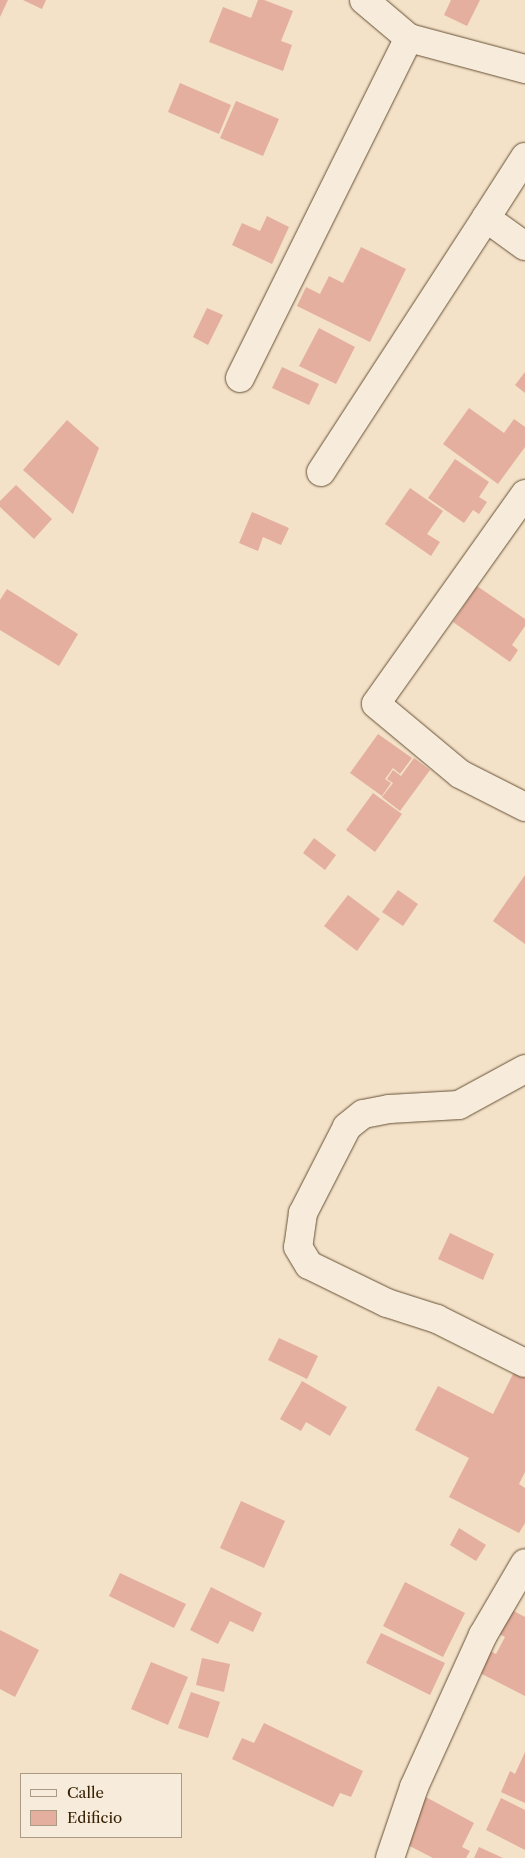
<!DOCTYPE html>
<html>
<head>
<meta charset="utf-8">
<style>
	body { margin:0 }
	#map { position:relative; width:525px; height:1858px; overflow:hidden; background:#f3e1c8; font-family:"Libre Caslon Text",serif }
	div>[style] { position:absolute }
	.building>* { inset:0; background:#e4af9e }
	.roads { filter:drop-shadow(0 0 1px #675135) drop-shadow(0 0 1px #675135) }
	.minor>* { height:28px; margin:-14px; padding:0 14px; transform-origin:14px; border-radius:14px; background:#f7ecdb }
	span { translate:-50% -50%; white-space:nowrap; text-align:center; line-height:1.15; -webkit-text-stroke:4px #f7ecdb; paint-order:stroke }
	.legend { position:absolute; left:20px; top:1773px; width:162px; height:65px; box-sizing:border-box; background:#f7ecdb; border:1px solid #ab9b85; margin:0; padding:6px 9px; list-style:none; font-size:15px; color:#382104 }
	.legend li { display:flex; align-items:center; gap:10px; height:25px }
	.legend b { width:25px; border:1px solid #ab9b85 }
</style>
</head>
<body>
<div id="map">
	<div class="building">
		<i style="clip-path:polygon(0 0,8px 0,0 17px)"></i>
		<i style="clip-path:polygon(23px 0,46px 0,42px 9px)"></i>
		<i style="clip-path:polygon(258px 0,264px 0,293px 11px,281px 41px,292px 45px,283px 71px,209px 42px,223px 7px,251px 18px)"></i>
		<i style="clip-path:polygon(451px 0,480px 0,467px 26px,444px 15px)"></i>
		<i style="clip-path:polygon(180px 83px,231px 105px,219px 134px,168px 112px)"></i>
		<i style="clip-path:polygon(236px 101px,279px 119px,263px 156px,220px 138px)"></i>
		<i style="clip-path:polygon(267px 216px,289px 227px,272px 264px,232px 245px,242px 223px,260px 231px)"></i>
		<i style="clip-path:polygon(361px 247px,406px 269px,370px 342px,297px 306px,306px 287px,320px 294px,329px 276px,343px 283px)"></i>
		<i style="clip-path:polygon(207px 308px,223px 315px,208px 345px,193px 337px)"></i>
		<i style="clip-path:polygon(319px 328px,355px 347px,336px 384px,299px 366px)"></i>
		<i style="clip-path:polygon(282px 367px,319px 384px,309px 405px,272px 388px)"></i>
		<i style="clip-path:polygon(525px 372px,525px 393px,515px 385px)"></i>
		<i style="clip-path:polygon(469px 408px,504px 433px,514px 419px,525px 427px,525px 447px,498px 484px,443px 444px)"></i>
		<i style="clip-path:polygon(67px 420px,99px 448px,73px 514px,23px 470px)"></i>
		<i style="clip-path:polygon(455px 459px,489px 482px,479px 497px,487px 502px,479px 514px,473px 510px,464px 523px,428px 498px)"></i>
		<i style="clip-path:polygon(16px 485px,52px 519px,34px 539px,0 507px,0 501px)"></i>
		<i style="clip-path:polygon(410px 488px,443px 511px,427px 534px,440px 542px,431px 556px,385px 524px)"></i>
		<i style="clip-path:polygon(252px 512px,289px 528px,281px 545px,263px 537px,258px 551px,239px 543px)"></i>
		<i style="clip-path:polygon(477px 586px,525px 619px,525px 626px,512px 645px,518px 650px,510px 662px,453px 622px)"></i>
		<i style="clip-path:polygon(7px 589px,78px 634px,59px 666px,0 630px,0 600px)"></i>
		<i style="clip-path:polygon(378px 734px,412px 758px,400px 774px,393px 768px,385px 779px,391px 783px,382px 796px,350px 773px)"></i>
		<i style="clip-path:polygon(414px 758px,430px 770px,400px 811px,382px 797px,393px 783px,387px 779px,393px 770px,401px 776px)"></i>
		<i style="clip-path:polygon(373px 793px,402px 814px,375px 852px,346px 830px)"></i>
		<i style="clip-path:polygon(314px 838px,336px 855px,325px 870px,303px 853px)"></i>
		<i style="clip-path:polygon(525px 875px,525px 944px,493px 921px)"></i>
		<i style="clip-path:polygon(398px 890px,418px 904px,403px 926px,382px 912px)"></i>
		<i style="clip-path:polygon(348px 895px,380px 919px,357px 951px,324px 926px)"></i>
		<i style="clip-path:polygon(450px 1233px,494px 1254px,483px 1280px,438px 1259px)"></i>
		<i style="clip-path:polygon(279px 1338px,318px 1356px,307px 1379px,268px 1360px)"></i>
		<i style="clip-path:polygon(515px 1370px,525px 1375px,525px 1472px,519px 1484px,525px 1488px,525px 1523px,519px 1533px,449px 1497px,469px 1458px,415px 1430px,438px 1386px,493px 1414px)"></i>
		<i style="clip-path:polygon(302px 1381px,347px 1407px,330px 1436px,306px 1422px,301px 1431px,280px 1419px)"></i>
		<i style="clip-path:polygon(241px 1501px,285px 1521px,264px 1568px,220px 1548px)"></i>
		<i style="clip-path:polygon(459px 1528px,486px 1545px,476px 1561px,450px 1545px)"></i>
		<i style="clip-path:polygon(120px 1573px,186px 1604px,174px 1628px,109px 1596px)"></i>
		<i style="clip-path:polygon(405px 1582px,465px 1613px,443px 1657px,383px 1626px)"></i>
		<i style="clip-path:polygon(211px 1587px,262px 1613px,253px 1632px,230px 1621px,218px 1644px,190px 1630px)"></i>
		<i style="clip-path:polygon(508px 1608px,525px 1617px,525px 1696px,476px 1671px,488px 1650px,496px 1654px,505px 1637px,495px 1632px)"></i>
		<i style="clip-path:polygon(0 1630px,39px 1650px,15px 1697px,0 1689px)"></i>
		<i style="clip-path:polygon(381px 1633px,445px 1663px,430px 1695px,366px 1663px)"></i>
		<i style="clip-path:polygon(202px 1658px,230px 1664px,224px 1692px,196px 1685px)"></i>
		<i style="clip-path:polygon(151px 1662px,188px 1677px,168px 1725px,131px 1709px)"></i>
		<i style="clip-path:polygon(191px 1692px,220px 1702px,208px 1738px,178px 1728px)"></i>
		<i style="clip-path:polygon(264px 1723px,363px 1771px,351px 1797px,340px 1793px,333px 1807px,232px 1759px,242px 1738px,254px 1743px)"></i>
		<i style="clip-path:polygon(525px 1752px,525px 1803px,501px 1792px,510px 1771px,515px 1774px)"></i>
		<i style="clip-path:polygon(422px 1795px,474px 1823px,462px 1847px,470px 1851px,466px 1858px,433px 1858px,398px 1840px)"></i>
		<i style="clip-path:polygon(501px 1798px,525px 1810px,525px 1850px,486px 1830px)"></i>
		<i style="clip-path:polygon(479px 1847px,503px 1858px,474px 1858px)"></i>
	</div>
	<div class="roads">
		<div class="minor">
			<i style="left:364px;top:0;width:59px;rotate:40.2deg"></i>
			<i style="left:409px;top:38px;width:120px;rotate:15deg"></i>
			<i style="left:525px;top:157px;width:72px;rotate:122.6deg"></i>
			<i style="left:486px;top:218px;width:48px;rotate:35.7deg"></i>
			<i style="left:240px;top:378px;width:380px;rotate:-63.6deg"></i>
			<i style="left:321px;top:472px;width:303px;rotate:-57deg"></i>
			<i style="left:525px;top:494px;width:257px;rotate:125.4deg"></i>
			<i style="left:376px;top:704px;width:109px;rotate:39.8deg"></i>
			<i style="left:460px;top:774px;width:73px;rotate:26.9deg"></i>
			<i style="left:525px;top:1069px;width:75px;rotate:151.4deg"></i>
			<i style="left:459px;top:1105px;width:70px;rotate:176.7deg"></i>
			<i style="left:389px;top:1109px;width:26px;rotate:169deg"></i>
			<i style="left:363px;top:1114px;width:21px;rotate:141deg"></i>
			<i style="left:347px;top:1127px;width:97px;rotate:117.1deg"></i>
			<i style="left:303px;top:1213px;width:34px;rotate:98deg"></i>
			<i style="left:298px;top:1247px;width:21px;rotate:59deg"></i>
			<i style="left:309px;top:1265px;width:87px;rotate:26deg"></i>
			<i style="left:387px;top:1303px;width:52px;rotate:17.7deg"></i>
			<i style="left:437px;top:1319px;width:98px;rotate:26.6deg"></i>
			<i style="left:390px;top:1858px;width:75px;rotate:-71.3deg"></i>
			<i style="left:414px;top:1787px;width:167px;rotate:-65.6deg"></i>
			<i style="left:483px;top:1635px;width:83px;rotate:-59.7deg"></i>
		</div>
	</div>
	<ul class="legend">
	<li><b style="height:6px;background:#f7ecdb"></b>Calle</li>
	<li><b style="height:14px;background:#e4af9e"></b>Edificio</li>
	</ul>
</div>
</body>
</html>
